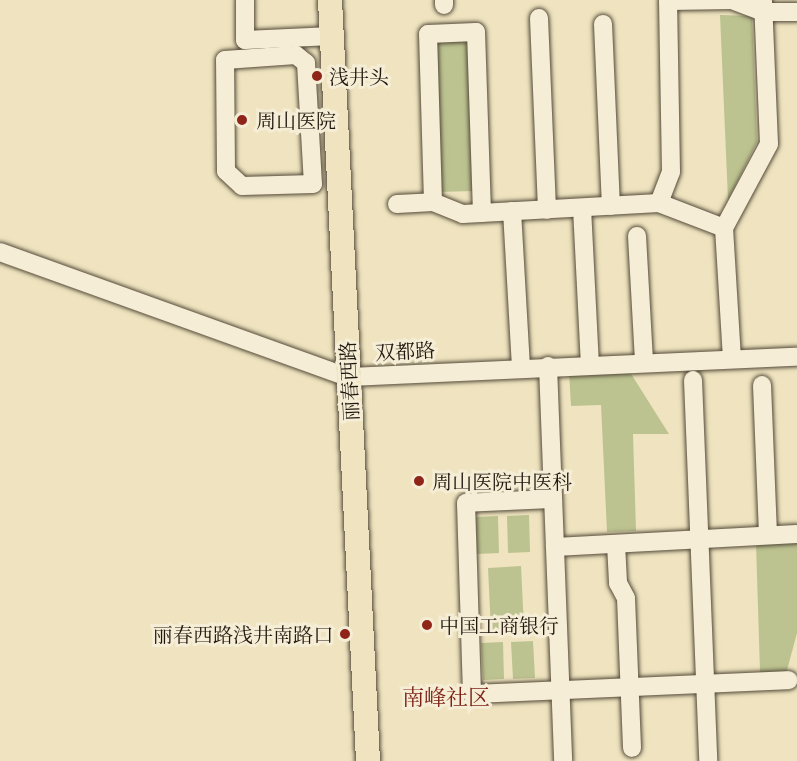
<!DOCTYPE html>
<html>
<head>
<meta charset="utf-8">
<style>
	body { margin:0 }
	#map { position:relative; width:797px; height:761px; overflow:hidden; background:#efe4bf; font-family:"Gentium Book Plus","Noto Serif SC",serif }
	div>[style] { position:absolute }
	.green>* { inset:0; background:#bcc390 }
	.roads { filter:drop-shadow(0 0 2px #544a3a) drop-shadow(0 0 2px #544a3a) }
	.minor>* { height:18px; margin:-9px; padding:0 9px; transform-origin:9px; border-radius:9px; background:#f5edd5 }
	.major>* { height:24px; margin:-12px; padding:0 12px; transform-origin:12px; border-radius:12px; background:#efe4bf }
	.dots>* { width:16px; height:16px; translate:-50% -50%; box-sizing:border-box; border:3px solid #f5edd5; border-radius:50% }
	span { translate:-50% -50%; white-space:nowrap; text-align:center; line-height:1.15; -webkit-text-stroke:6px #f5edd5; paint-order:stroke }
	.poi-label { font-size:20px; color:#20160d }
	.left { translate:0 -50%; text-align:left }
	.right { translate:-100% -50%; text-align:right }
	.street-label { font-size:20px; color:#20160d }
	.quarter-label { font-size:22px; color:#7a1f14 }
</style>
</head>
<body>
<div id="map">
	<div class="green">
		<i style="clip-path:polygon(720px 15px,752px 16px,757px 142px,728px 200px)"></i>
		<i style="clip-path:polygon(470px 40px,474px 191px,438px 192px,434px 41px)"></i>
		<i style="clip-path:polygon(628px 369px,669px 434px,633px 434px,636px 531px,607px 532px,601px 405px,571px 406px,569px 372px)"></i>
		<i style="clip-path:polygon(529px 515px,530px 552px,508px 553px,507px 516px)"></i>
		<i style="clip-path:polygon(498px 516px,499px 553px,477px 554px,476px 517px)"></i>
		<i style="clip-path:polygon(797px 541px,797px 633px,786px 674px,760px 672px,756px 543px)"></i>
		<i style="clip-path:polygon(521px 566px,524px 628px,491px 630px,488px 568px)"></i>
		<i style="clip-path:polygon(533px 641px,535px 678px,513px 679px,511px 642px)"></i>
		<i style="clip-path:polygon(503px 642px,504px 679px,483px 680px,481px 643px)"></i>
	</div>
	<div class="roads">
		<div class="minor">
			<i style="left:245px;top:0;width:40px;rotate:90deg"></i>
			<i style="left:245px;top:40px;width:87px;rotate:-2.6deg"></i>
			<i style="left:444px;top:0;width:5px;rotate:90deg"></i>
			<i style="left:539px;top:18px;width:192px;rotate:87.6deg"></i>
			<i style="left:603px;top:24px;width:182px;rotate:87.5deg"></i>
			<i style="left:296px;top:55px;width:13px;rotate:39deg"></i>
			<i style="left:306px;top:63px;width:121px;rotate:86.7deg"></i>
			<i style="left:313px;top:184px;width:71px;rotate:178.4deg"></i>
			<i style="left:242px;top:186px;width:22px;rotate:-137deg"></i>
			<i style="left:226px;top:171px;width:111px;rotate:-90.5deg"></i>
			<i style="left:225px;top:60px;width:71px;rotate:-4deg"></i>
			<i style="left:433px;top:202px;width:168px;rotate:-91.7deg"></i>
			<i style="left:428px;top:34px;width:48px;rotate:-2.4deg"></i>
			<i style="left:476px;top:32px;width:181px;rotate:88.1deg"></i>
			<i style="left:659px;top:203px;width:33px;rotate:-69deg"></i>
			<i style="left:671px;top:172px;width:171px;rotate:-91deg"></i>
			<i style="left:668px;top:1px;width:64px;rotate:-0.9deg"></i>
			<i style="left:732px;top:0;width:34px;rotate:21deg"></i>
			<i style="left:764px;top:12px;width:33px"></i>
			<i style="left:397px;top:204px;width:36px;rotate:-3deg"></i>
			<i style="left:433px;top:202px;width:32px;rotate:22deg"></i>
			<i style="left:463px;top:214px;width:196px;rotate:-3.2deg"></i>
			<i style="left:659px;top:203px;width:70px;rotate:21deg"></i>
			<i style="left:724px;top:228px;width:131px;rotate:86.5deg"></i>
			<i style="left:582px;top:208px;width:156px;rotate:87.1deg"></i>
			<i style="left:512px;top:211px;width:156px;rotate:86.7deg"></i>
			<i style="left:724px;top:228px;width:95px;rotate:-61.8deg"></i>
			<i style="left:769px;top:144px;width:143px;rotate:-92.4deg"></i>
			<i style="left:637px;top:236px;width:126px;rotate:86.8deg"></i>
			<i style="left:0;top:252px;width:370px;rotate:19.8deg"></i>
			<i style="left:348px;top:377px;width:449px;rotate:-2.6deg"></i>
			<i style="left:548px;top:366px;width:395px;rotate:87.8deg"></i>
			<i style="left:693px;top:380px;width:381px;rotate:87.7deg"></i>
			<i style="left:762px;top:385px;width:150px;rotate:87.7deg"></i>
			<i style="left:553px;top:499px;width:87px;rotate:177.4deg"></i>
			<i style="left:466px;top:503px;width:191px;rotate:88.2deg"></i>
			<i style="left:472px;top:694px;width:317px;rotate:-2.5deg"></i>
			<i style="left:616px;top:544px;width:39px;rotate:87deg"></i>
			<i style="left:618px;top:583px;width:17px;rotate:62deg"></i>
			<i style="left:626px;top:598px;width:150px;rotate:87.7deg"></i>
			<i style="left:555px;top:547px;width:242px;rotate:-3.1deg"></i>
		</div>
		<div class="major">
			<i style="left:330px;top:0;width:762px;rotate:87.14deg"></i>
		</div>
	</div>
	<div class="dots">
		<i style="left:317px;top:76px;background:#8f2418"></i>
		<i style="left:242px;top:120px;background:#8f2418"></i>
		<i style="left:419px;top:481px;background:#8f2418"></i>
		<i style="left:427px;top:625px;background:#8f2418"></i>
		<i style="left:345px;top:634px;background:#8f2418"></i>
	</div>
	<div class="poi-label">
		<span class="left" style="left:329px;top:76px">浅井头</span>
		<span class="left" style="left:256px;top:120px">周山医院</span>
		<span class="left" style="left:432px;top:481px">周山医院中医科</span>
		<span class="left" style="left:439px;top:625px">中国工商银行</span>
		<span class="right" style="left:333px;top:634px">丽春西路浅井南路口</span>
	</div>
	<div class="street-label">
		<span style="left:405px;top:351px;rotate:-3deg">双都路</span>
		<span style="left:349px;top:381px;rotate:-93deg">丽春西路</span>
	</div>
	<div class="quarter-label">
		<span style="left:446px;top:698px">南峰社区</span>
	</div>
</div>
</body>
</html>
